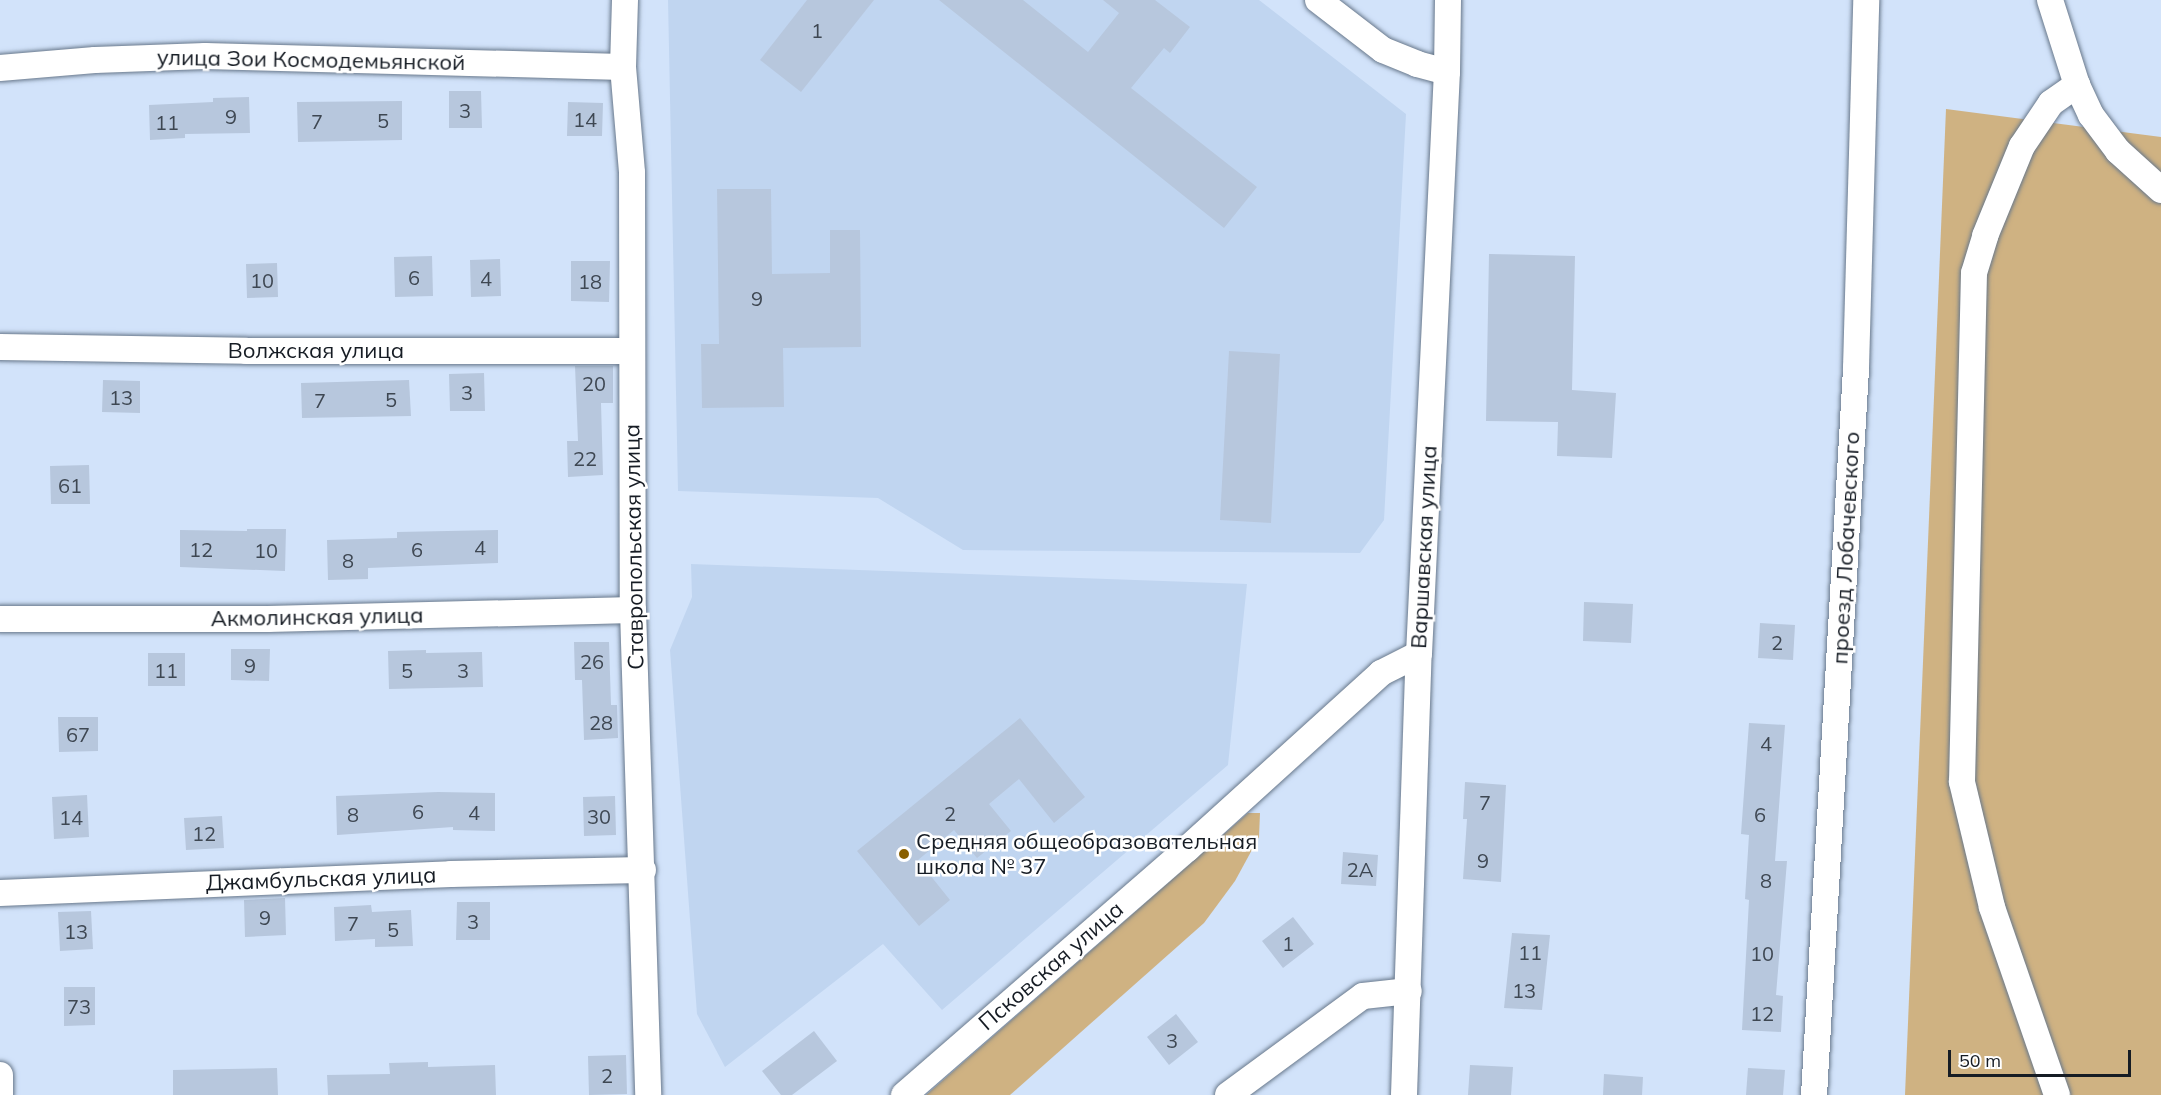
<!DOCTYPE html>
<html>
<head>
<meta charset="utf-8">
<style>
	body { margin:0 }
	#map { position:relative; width:2161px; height:1095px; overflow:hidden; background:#d2e3fa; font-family:Mulish,sans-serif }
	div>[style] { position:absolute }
	.built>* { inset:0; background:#c0d5f0 }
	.green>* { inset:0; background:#cfb282 }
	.building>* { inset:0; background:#b7c7dd }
	.roads { filter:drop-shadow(0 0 2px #68788b) drop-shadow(0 0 2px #68788b) }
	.street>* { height:26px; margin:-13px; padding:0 13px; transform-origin:13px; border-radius:13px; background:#fff }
	.dots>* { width:16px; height:16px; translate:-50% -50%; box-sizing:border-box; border:3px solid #fff; border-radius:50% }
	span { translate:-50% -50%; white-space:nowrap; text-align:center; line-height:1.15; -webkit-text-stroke:5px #fff; paint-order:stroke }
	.number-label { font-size:20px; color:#3e4752 }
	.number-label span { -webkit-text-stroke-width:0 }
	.street-label { font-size:22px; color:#161c24 }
	.poi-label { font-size:22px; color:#161c24 }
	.left { translate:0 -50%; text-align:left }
	.scale { position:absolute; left:1948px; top:1050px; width:183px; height:27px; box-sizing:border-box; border:3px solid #161c24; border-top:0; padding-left:8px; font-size:18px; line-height:21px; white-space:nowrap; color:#161c24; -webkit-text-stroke:4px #fff; paint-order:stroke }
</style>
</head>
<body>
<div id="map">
	<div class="built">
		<i style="clip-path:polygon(668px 0,1259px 0,1406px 114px,1384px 520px,1360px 553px,963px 550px,878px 498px,678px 491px)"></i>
		<i style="clip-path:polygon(691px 564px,1247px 584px,1228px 765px,942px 1010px,883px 944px,725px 1067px,697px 1014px,670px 650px,692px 597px)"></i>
	</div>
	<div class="green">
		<i style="clip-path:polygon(1946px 109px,2161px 137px,2161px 1095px,1905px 1095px)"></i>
		<i style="clip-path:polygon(1248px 813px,1260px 813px,1259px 837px,1235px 881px,1204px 923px,1010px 1095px,926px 1095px)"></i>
	</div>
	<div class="building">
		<i style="clip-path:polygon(807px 0,874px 0,801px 92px,760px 60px)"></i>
		<i style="clip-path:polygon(939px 0,1023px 0,1088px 52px,1119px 13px,1103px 0,1155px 0,1190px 27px,1170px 53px,1164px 48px,1131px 88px,1257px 187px,1224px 228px)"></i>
		<i style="clip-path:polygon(449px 91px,481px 91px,482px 128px,449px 128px)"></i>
		<i style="clip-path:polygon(249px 97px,250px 133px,185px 134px,185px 138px,150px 140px,149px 105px,213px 102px,213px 98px)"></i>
		<i style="clip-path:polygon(402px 101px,402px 140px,298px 142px,297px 102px)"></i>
		<i style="clip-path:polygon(568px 102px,603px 103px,602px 136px,567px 136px)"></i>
		<i style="clip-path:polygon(717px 189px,771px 189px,772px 274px,830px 273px,830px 230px,860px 230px,861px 347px,783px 348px,784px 407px,702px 408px,701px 344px,719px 344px)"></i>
		<i style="clip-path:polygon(1489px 254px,1575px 256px,1572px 390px,1616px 393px,1612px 458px,1557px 456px,1558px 422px,1486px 421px)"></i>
		<i style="clip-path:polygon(432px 256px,433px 296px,395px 297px,394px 257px)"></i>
		<i style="clip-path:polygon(500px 259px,501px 296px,471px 297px,470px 260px)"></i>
		<i style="clip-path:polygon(571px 261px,610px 261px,609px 302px,571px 301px)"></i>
		<i style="clip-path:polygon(277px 263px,278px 297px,247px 298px,246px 264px)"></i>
		<i style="clip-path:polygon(1229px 351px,1280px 354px,1271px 523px,1220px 520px)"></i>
		<i style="clip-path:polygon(575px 366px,613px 366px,613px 403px,601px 403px,603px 475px,568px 477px,567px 441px,578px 441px)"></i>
		<i style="clip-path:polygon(484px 373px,485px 411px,450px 411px,449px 374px)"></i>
		<i style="clip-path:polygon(103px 380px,140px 381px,140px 413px,102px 412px)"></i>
		<i style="clip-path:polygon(409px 380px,411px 416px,302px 418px,301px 383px)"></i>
		<i style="clip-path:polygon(89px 465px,90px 504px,51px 504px,50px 466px)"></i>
		<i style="clip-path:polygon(247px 529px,286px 529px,285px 571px,180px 567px,180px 530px,247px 531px)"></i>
		<i style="clip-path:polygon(498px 530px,498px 563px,368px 568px,368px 579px,328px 580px,327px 540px,397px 538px,397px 532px)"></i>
		<i style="clip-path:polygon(1584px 602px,1633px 604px,1631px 643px,1583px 641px)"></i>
		<i style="clip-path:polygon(1760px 623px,1795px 625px,1793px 660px,1758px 658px)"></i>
		<i style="clip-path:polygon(574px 642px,609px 642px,611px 705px,617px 705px,618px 738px,584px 740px,582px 680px,575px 680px)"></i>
		<i style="clip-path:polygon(231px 649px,270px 649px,269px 681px,231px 680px)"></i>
		<i style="clip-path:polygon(426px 650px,426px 653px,482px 652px,483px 687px,389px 689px,388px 651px)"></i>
		<i style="clip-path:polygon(148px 653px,185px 653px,185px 686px,148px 686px)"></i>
		<i style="clip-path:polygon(58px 717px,98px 717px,98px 751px,59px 752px)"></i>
		<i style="clip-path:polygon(1020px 718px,1085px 797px,1054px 823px,1019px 779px,989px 804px,1011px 831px,977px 858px,954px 830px,918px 860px,950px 900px,919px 926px,857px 851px)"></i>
		<i style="clip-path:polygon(1749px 723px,1785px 725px,1775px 861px,1787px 861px,1776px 995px,1783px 996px,1781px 1032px,1742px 1030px,1749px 900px,1745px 899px,1749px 835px,1741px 834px)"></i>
		<i style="clip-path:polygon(1465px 782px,1506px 785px,1501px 882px,1463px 879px,1467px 819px,1463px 819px)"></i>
		<i style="clip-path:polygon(438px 792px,495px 793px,495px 831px,453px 830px,453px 827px,337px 835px,336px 796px)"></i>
		<i style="clip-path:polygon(87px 795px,89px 837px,54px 839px,52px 797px)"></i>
		<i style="clip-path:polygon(615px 796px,616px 835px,584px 836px,583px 797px)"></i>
		<i style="clip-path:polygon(222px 816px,224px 848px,186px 850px,184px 818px)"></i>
		<i style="clip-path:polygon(1343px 852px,1378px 855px,1376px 886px,1341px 884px)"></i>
		<i style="clip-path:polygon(285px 898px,286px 935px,245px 937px,244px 900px)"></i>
		<i style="clip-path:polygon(457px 902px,490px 902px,490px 940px,456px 940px)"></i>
		<i style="clip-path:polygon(371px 905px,372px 912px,411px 910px,413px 946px,375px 947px,375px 939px,335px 941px,334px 907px)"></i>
		<i style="clip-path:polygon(91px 911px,93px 949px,60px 951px,58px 912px)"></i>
		<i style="clip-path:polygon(1293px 917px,1314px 944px,1283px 968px,1262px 941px)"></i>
		<i style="clip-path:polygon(1512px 933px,1550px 935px,1542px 1010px,1504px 1008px)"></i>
		<i style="clip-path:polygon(64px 987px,95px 987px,95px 1025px,64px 1026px)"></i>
		<i style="clip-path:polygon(1176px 1014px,1198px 1042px,1169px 1065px,1147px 1037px)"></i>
		<i style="clip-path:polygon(814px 1031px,837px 1061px,792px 1095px,781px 1095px,762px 1071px)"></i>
		<i style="clip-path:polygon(626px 1055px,627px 1094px,589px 1095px,588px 1056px)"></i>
		<i style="clip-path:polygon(428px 1062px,428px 1067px,495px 1065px,496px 1095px,328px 1095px,327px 1075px,390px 1074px,389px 1063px)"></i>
		<i style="clip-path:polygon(1470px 1065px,1513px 1067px,1511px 1095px,1468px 1095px)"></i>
		<i style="clip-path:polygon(277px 1068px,278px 1095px,173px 1095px,173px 1070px)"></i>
		<i style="clip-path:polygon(1748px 1068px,1785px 1070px,1783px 1095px,1746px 1095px)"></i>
		<i style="clip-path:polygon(1604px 1074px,1643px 1077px,1642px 1095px,1603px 1095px)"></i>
	</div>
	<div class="roads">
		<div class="street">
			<i style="left:625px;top:0;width:67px;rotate:91.7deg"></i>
			<i style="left:623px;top:67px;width:106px;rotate:85.1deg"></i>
			<i style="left:632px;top:173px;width:437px;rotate:89.9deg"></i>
			<i style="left:633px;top:610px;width:485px;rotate:88.2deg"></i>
			<i style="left:1318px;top:0;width:82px;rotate:37.6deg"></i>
			<i style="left:1383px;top:50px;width:37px;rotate:22deg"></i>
			<i style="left:1417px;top:64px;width:31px;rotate:15deg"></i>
			<i style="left:2050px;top:0;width:89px;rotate:72.4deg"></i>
			<i style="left:2077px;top:85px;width:33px;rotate:65deg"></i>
			<i style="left:2091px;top:115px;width:45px;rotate:53.1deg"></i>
			<i style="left:2118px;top:151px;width:58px;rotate:42.2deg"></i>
			<i style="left:0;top:68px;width:95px;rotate:-4.8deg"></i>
			<i style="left:95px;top:60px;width:110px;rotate:-2.1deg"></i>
			<i style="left:205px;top:56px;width:418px;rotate:1.5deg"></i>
			<i style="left:0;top:347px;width:246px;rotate:0.9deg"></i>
			<i style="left:246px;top:351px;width:386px"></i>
			<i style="left:0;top:619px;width:268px"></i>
			<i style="left:268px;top:619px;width:365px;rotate:-1.4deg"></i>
			<i style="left:0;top:893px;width:451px;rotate:-2.4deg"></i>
			<i style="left:451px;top:874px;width:192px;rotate:-1.2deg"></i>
			<i style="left:0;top:1075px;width:20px;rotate:90deg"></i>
			<i style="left:904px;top:1095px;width:375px;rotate:-41deg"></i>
			<i style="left:1187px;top:849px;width:262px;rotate:-42.2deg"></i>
			<i style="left:1381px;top:673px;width:42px;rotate:-26.6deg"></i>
			<i style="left:1228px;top:1095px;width:167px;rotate:-36.3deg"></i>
			<i style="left:1363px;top:996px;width:46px;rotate:-6.2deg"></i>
			<i style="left:1404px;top:1095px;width:441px;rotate:-88.1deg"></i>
			<i style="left:1419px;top:654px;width:583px;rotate:-87.25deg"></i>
			<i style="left:1447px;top:72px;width:72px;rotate:-89.2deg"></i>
			<i style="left:1814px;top:1095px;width:728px;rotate:-86.69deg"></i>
			<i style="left:1856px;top:368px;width:368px;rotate:-88.4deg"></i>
			<i style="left:2057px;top:1095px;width:199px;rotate:-109.1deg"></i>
			<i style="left:1992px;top:907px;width:129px;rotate:-103.5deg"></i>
			<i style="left:1962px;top:782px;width:509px;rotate:-88.65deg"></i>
			<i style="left:1974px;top:273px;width:39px;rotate:-73deg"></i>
			<i style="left:1985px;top:236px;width:97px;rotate:-67.7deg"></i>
			<i style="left:2022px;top:146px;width:52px;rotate:-56deg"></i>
			<i style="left:2051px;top:103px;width:32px;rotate:-35deg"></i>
		</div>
	</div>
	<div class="dots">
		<i style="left:904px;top:854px;background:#895f00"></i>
	</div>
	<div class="number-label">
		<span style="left:817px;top:30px">1</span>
		<span style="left:465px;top:110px">3</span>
		<span style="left:231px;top:116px">9</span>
		<span style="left:585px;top:119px">14</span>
		<span style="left:383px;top:120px">5</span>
		<span style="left:317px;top:121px">7</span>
		<span style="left:167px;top:122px">11</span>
		<span style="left:414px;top:277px">6</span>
		<span style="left:486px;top:278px">4</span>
		<span style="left:262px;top:280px">10</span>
		<span style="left:590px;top:281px">18</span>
		<span style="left:757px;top:298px">9</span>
		<span style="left:594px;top:383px">20</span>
		<span style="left:467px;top:392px">3</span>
		<span style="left:121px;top:397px">13</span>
		<span style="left:391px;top:399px">5</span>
		<span style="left:320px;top:400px">7</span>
		<span style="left:585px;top:458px">22</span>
		<span style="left:70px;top:485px">61</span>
		<span style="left:480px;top:547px">4</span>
		<span style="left:201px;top:549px">12</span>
		<span style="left:417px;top:549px">6</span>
		<span style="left:266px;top:550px">10</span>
		<span style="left:348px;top:560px">8</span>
		<span style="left:1777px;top:642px">2</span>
		<span style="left:592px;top:661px">26</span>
		<span style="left:250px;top:665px">9</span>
		<span style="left:166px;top:670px">11</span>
		<span style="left:407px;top:670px">5</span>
		<span style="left:463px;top:670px">3</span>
		<span style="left:601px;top:722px">28</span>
		<span style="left:78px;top:734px">67</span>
		<span style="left:1766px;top:743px">4</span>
		<span style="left:1485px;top:802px">7</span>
		<span style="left:418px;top:811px">6</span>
		<span style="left:474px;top:812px">4</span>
		<span style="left:950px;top:813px">2</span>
		<span style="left:353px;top:814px">8</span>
		<span style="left:1760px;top:814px">6</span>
		<span style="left:599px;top:816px">30</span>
		<span style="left:71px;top:817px">14</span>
		<span style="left:204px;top:833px">12</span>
		<span style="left:1483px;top:860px">9</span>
		<span style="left:1360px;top:869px">2А</span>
		<span style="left:1766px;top:880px">8</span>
		<span style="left:265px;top:917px">9</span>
		<span style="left:473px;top:921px">3</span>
		<span style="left:353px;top:923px">7</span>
		<span style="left:393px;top:929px">5</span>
		<span style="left:76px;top:931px">13</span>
		<span style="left:1288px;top:943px">1</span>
		<span style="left:1530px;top:952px">11</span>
		<span style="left:1762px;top:953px">10</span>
		<span style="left:1524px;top:990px">13</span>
		<span style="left:79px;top:1006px">73</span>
		<span style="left:1762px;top:1013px">12</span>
		<span style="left:1172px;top:1040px">3</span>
		<span style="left:607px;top:1075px">2</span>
	</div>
	<div class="street-label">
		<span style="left:311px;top:60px;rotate:1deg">улица Зои Космодемьянской</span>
		<span style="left:316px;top:351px">Волжская улица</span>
		<span style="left:634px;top:547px;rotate:-91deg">Ставропольская улица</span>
		<span style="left:1424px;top:547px;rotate:-87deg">Варшавская улица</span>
		<span style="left:1846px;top:548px;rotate:-87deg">проезд Лобачевского</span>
		<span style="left:317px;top:617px;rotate:-1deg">Акмолинская улица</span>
		<span style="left:321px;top:879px;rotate:-2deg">Джамбульская улица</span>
		<span style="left:1051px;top:966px;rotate:-41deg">Псковская улица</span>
	</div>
	<div class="poi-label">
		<span class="left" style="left:916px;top:854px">Средняя общеобразовательная<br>школа № 37</span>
	</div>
	<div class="scale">50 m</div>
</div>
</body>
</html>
